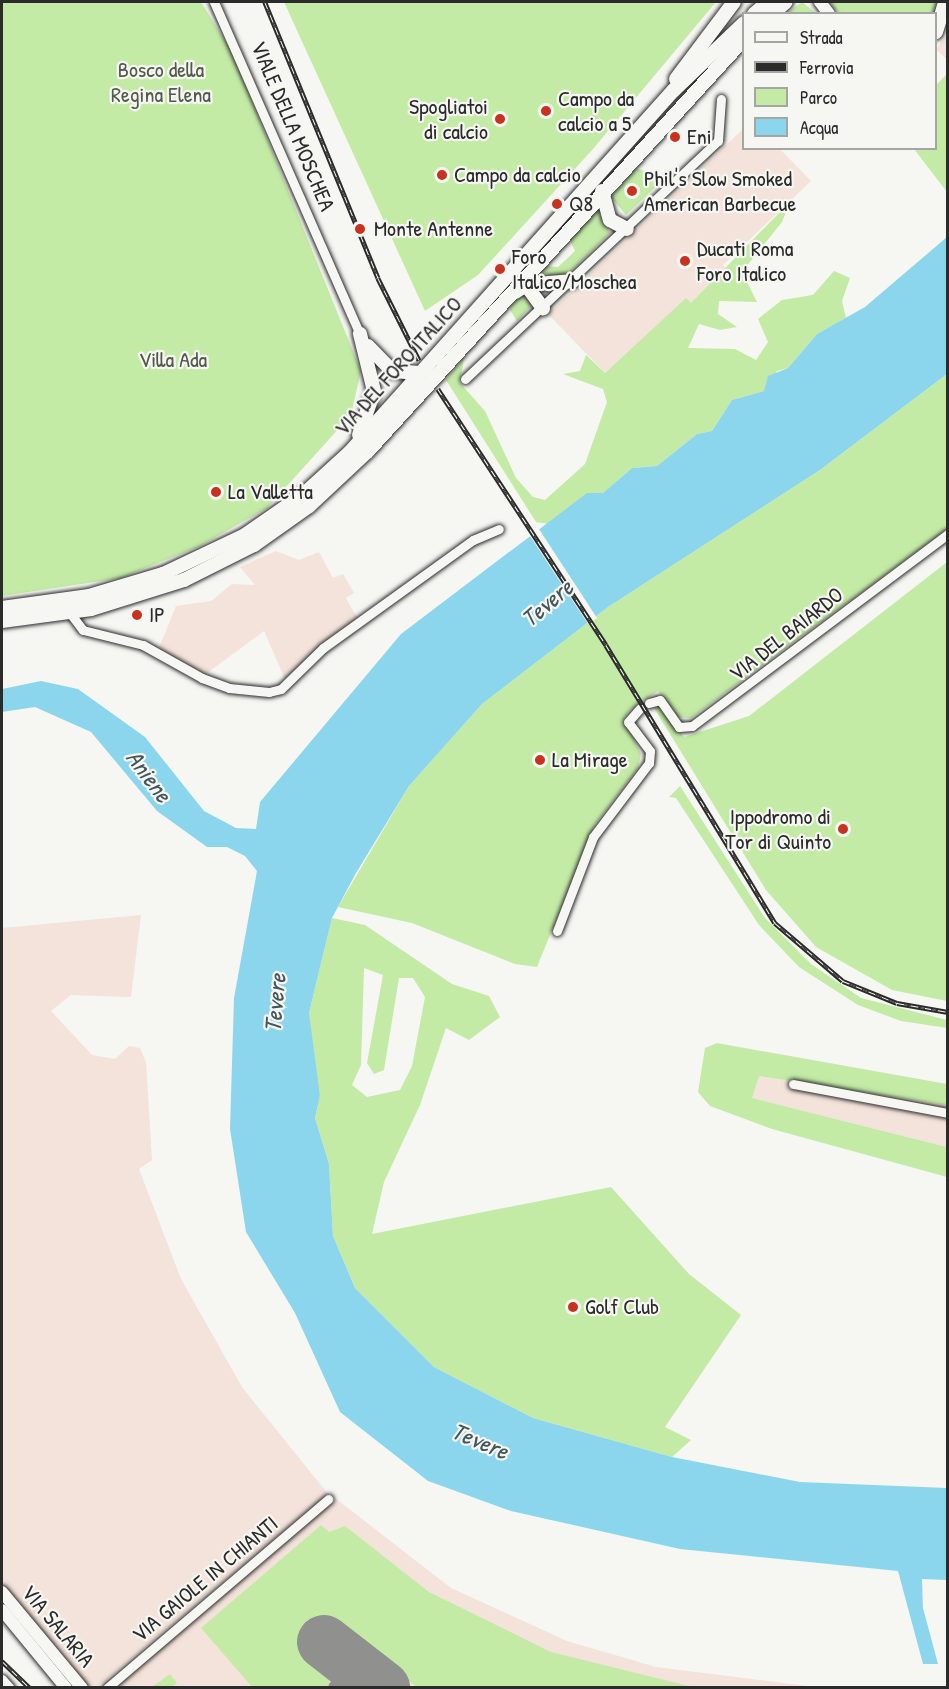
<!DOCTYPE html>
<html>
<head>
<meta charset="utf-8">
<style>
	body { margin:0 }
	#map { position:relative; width:949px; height:1689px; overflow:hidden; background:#f6f6f2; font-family:"Patrick Hand",sans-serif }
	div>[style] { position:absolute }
	.built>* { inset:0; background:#f4e3db }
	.green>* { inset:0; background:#c3eba6 }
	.water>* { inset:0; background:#8cd6ed }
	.pier>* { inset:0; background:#f6f6f2 }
	.taxiway>* { height:21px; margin:-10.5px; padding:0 10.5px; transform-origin:10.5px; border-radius:10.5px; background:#90908e }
	.runway>* { height:54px; margin:-27px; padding:0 27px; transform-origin:27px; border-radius:27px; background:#90908e }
	.roads { filter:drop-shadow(0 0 2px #2b2b2b) drop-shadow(0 0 2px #2b2b2b) }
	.minor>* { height:9px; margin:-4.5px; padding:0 4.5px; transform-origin:4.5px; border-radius:4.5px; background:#f6f6f2 }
	.major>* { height:12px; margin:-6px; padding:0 6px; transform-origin:6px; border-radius:6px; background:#f6f6f2 }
	.highway>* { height:14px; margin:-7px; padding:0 7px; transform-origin:7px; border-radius:7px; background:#f6f6f2 }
	.rail>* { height:4.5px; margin-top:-2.25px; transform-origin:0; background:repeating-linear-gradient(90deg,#f6f6f2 0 7px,#2b2b2b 0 14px); box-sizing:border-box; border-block:2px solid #2b2b2b }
	.dots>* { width:16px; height:16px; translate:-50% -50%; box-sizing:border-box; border:3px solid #f6f6f2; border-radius:50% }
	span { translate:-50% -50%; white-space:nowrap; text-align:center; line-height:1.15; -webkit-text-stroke:4.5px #f6f6f2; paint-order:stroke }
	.park-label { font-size:22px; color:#515b4a }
	.poi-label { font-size:22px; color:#2b2b2b }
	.left { translate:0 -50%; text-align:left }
	.right { translate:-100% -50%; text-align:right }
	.street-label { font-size:22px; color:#2b2b2b }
	.water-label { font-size:24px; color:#43565c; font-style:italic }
	.frame { position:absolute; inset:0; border:3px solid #2b2b2b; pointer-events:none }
	.legend { position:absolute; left:742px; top:12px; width:195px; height:138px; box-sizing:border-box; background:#f6f6f2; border:2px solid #a5a5a2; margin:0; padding:8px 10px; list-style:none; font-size:18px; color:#2b2b2b }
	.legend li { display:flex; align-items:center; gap:12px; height:30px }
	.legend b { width:30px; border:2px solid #a5a5a2 }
</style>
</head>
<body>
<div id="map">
	<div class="built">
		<i style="clip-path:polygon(947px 35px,947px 60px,936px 49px)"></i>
		<i style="clip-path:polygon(743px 129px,744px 148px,780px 149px,811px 181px,723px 265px,726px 269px,691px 304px,686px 299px,605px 373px,548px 314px)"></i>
		<i style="clip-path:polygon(276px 551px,299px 560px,319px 552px,333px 578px,343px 574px,354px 593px,346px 598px,359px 621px,285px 679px,264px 631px,203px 676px,159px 648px,176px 606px,211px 601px,232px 584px,255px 585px,240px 567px)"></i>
		<i style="clip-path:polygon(141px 915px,131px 997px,71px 995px,51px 1011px,92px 1055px,115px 1059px,129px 1046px,140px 1048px,146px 1062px,152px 1160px,139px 1169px,181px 1279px,242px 1387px,328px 1494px,97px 1687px,89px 1687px,2px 1584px,2px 928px)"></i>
		<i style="clip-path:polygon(758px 1076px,947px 1102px,947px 1147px,752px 1098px)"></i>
		<i style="clip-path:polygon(335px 1498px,451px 1588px,567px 1641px,656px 1667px,815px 1687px,112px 1688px)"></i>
	</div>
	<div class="green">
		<i style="clip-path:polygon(2px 2px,201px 2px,232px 52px,361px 371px,351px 415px,267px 508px,200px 546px,121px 578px,2px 596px)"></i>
		<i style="clip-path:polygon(284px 2px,716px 2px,593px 149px,478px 275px,425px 311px)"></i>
		<i style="clip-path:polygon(802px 2px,816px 13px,787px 13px,790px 11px)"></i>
		<i style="clip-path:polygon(830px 2px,939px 2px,936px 14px,838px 13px)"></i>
		<i style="clip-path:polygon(947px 60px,947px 192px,914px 149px,936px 148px,936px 85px,947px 74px)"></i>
		<i style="clip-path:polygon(636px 168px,665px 178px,626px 215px,611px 197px)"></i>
		<i style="clip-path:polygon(596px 208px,610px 233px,565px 277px,537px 273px,545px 266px,558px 267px,575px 251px,569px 238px)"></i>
		<i style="clip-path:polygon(780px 212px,786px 212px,782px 222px,742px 272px,757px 302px,719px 301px,718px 314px,737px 327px,720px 330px,699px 324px,688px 348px,735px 349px,756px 360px,768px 342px,758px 319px,782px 300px,813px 295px,834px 271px,850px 278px,842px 301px,846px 318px,817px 334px,788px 368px,777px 371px,764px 391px,732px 400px,712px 431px,697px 434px,657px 466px,632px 468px,603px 493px,582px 498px,550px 524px,536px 522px,446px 380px,464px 358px,460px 383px,485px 411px,516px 478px,533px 497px,545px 500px,585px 464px,607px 402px,603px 389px,563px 374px,580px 371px,586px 355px,605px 373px,686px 298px,691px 303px)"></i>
		<i style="clip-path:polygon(524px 293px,534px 303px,517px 321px,509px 308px)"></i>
		<i style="clip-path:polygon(947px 374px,947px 529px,691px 718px,677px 717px,658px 691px,631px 709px,624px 718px,641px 754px,638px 768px,595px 824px,537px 967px,515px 964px,412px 923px,338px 907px,409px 786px,482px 704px,608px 607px,820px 470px)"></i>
		<i style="clip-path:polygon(947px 562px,947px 1001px,892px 990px,816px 947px,766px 890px,654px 708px,660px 707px,684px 737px,749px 716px)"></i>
		<i style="clip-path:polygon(680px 786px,765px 918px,811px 964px,861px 998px,947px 1020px,947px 1028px,901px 1021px,858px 1005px,799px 967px,759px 925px,676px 798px,669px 797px)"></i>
		<i style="clip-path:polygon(evenodd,332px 918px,365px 925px,452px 984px,489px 996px,500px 1017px,469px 1040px,446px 1028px,420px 1105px,384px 1182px,372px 1234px,611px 1187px,689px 1274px,741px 1315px,665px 1427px,691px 1440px,672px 1457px,533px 1418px,434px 1367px,355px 1288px,333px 1236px,329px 1164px,315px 1118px,320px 1096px,311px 1055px,309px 1013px,332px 918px,364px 968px,383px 975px,367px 1063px,374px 1074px,384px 1070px,399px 978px,413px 978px,425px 997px,412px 1066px,400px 1090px,367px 1097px,352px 1085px,361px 1065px,364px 968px)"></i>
		<i style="clip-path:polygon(717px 1043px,947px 1084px,947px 1105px,759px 1076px,752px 1098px,947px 1147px,947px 1177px,772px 1129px,710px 1106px,698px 1092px,705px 1048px)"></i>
		<i style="clip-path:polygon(321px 1525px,329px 1532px,345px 1526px,429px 1592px,551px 1652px,693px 1687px,417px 1687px,330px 1622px,305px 1653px,331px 1672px,328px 1687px,252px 1687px,201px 1628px)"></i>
		<i style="clip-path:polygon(170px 1674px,177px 1683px,171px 1687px,152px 1687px)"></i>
	</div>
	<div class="water">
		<i style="clip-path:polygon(947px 237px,947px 374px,820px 470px,608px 607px,482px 704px,409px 786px,356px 873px,332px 918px,309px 1013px,320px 1096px,315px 1118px,329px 1164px,333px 1236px,355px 1288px,434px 1367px,533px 1418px,672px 1457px,800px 1482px,947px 1488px,947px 1580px,922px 1579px,923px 1608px,938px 1664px,923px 1664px,898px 1571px,680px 1549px,511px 1511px,428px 1481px,340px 1412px,295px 1313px,246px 1232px,230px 1129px,234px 998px,257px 871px,245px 856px,227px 847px,207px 847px,157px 811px,91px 732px,35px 707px,2px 712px,2px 689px,41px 681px,78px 689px,145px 737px,204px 811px,236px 828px,256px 829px,260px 802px,401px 634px,587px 493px,603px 493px,632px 468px,657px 466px,697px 434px,712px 431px,732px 400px,764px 391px,768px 376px,788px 368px,817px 334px,865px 307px)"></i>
	</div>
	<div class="pier">
		<i style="clip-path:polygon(537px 526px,597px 618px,588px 624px,528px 533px)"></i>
	</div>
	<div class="taxiway">
		<i style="left:338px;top:1688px;width:17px;rotate:-40deg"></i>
		<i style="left:351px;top:1677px;width:20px;rotate:3deg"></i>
	</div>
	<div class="runway">
		<i style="left:324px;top:1642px;width:75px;rotate:37.9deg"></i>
	</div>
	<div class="roads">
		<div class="minor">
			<i style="left:214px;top:2px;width:363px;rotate:66.3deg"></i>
			<i style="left:465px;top:379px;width:347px;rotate:-43.3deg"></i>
			<i style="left:718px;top:141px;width:42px;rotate:-85.9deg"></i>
			<i style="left:70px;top:613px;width:21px;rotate:53deg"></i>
			<i style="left:83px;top:630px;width:62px;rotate:14deg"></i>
			<i style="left:143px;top:645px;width:68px;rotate:29.2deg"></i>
			<i style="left:202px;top:678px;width:29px;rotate:20deg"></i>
			<i style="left:229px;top:688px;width:40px;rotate:5.7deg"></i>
			<i style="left:269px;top:692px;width:12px;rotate:-14deg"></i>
			<i style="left:281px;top:689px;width:59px;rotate:-44.3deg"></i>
			<i style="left:323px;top:648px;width:185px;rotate:-35.8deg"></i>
			<i style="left:473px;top:540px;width:28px;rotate:-23deg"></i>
			<i style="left:649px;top:703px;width:11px;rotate:-15deg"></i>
			<i style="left:660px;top:700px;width:33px;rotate:55deg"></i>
			<i style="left:679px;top:727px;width:13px;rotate:-4deg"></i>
			<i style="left:692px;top:726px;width:320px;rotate:-36.9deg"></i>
			<i style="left:557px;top:931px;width:101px;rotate:-69deg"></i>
			<i style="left:593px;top:837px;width:93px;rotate:-52.9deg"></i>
			<i style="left:649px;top:763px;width:12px;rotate:-85deg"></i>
			<i style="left:650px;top:751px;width:36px;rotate:-127deg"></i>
			<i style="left:628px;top:722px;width:18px;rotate:-49deg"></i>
			<i style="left:793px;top:1084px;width:158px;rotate:10.6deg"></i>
			<i style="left:2px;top:1679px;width:12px;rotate:48deg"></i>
			<i style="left:107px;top:1688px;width:291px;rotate:-40.5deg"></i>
		</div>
		<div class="major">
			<i style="left:820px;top:2px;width:15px;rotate:53deg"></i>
			<i style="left:2px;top:1592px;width:125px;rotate:50.2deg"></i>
			<i style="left:2px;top:1610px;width:101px;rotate:50.6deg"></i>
		</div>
		<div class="highway">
			<i style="left:754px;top:14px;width:18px;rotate:-41deg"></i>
			<i style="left:772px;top:14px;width:18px;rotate:-41deg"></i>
			<i style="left:936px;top:32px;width:31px;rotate:-73deg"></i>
			<i style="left:676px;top:79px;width:96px;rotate:-53deg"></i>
			<i style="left:602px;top:191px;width:30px;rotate:75deg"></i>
			<i style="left:610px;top:220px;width:19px;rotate:28deg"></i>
			<i style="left:526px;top:285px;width:29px;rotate:54deg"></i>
			<i style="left:515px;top:292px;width:13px;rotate:-32deg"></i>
			<i style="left:526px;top:285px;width:47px;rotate:-4.9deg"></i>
			<i style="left:368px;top:346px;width:35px;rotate:46deg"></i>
			<i style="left:392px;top:371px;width:28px;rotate:4deg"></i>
			<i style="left:359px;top:435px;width:46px;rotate:-71.2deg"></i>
			<i style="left:374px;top:391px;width:59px;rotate:-103.8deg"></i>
			<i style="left:2px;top:608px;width:88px;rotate:-7.9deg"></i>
			<i style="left:89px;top:596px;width:77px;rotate:-16.6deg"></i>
			<i style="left:163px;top:574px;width:91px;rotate:-25.4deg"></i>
			<i style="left:245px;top:535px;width:72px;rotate:-34.8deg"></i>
			<i style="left:304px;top:494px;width:62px;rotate:-42.4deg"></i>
			<i style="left:350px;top:452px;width:486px;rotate:-48.2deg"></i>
			<i style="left:674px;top:90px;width:97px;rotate:-43.7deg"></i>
			<i style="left:2px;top:621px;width:90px;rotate:-7.7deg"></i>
			<i style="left:91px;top:609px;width:97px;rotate:-17.3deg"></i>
			<i style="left:184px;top:580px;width:78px;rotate:-26.6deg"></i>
			<i style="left:254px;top:545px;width:67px;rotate:-35.3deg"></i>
			<i style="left:309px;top:506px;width:81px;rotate:-43deg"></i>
			<i style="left:368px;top:451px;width:558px;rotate:-47.62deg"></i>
		</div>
	</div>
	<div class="rail">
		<i style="left:265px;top:2px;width:298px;rotate:67.7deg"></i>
		<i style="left:378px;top:278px;width:92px;rotate:63.4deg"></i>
		<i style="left:438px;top:389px;width:306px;rotate:56.7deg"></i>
		<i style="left:606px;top:645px;width:325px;rotate:58.7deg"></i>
		<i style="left:775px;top:923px;width:89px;rotate:40.5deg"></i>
		<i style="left:843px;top:981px;width:58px;rotate:22.2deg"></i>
		<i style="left:897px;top:1003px;width:52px;rotate:10deg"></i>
		<i style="left:2px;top:1661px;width:39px;rotate:44deg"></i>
	</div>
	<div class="dots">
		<i style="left:546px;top:111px;background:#c8321e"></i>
		<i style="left:500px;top:119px;background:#c8321e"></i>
		<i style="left:675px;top:137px;background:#c8321e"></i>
		<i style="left:442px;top:175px;background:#c8321e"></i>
		<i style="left:632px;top:191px;background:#c8321e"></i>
		<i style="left:557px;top:204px;background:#c8321e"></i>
		<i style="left:360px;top:229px;background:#c8321e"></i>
		<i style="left:685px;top:261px;background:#c8321e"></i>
		<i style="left:500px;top:269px;background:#c8321e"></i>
		<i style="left:216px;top:492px;background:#c8321e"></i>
		<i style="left:137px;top:615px;background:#c8321e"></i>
		<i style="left:540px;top:760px;background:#c8321e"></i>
		<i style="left:843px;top:829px;background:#c8321e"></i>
		<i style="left:573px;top:1307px;background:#c8321e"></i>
	</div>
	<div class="park-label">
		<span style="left:161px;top:82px">Bosco della<br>Regina Elena</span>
		<span style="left:173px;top:360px">Villa Ada</span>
	</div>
	<div class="poi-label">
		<span class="left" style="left:558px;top:111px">Campo da<br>calcio a 5</span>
		<span class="right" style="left:488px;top:119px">Spogliatoi<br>di calcio</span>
		<span class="left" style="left:687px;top:137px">Eni</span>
		<span class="left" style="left:454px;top:175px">Campo da calcio</span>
		<span class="left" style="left:644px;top:191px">Phil's Slow Smoked<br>American Barbecue</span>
		<span class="left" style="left:569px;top:204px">Q8</span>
		<span class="left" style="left:374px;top:229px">Monte Antenne</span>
		<span class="left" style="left:697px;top:261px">Ducati Roma<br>Foro Italico</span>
		<span class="left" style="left:512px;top:269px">Foro<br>Italico/Moschea</span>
		<span class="left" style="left:228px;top:492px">La Valletta</span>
		<span class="left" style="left:149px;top:615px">IP</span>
		<span class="left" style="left:552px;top:760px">La Mirage</span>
		<span class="right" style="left:831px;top:829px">Ippodromo di<br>Tor di Quinto</span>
		<span class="left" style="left:585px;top:1307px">Golf Club</span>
	</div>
	<div class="street-label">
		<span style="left:293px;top:126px;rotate:67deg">VIALE DELLA MOSCHEA</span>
		<span style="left:398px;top:366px;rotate:-48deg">VIA DEL FORO ITALICO</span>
		<span style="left:786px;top:634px;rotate:-38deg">VIA DEL BAIARDO</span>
		<span style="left:205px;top:1579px;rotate:-40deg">VIA GAIOLE IN CHIANTI</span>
		<span style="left:58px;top:1626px;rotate:50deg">VIA SALARIA</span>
	</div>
	<div class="water-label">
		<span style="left:547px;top:603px;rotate:-40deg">Tevere</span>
		<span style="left:149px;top:776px;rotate:53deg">Aniene</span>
		<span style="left:275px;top:1003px;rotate:-85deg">Tevere</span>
		<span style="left:480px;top:1441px;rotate:23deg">Tevere</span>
	</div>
	<div class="frame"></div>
	<ul class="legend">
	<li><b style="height:8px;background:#f6f6f2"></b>Strada</li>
	<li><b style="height:8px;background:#2b2b2b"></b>Ferrovia</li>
	<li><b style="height:16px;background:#c3eba6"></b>Parco</li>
	<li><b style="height:16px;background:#8cd6ed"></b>Acqua</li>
	</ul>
</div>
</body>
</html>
